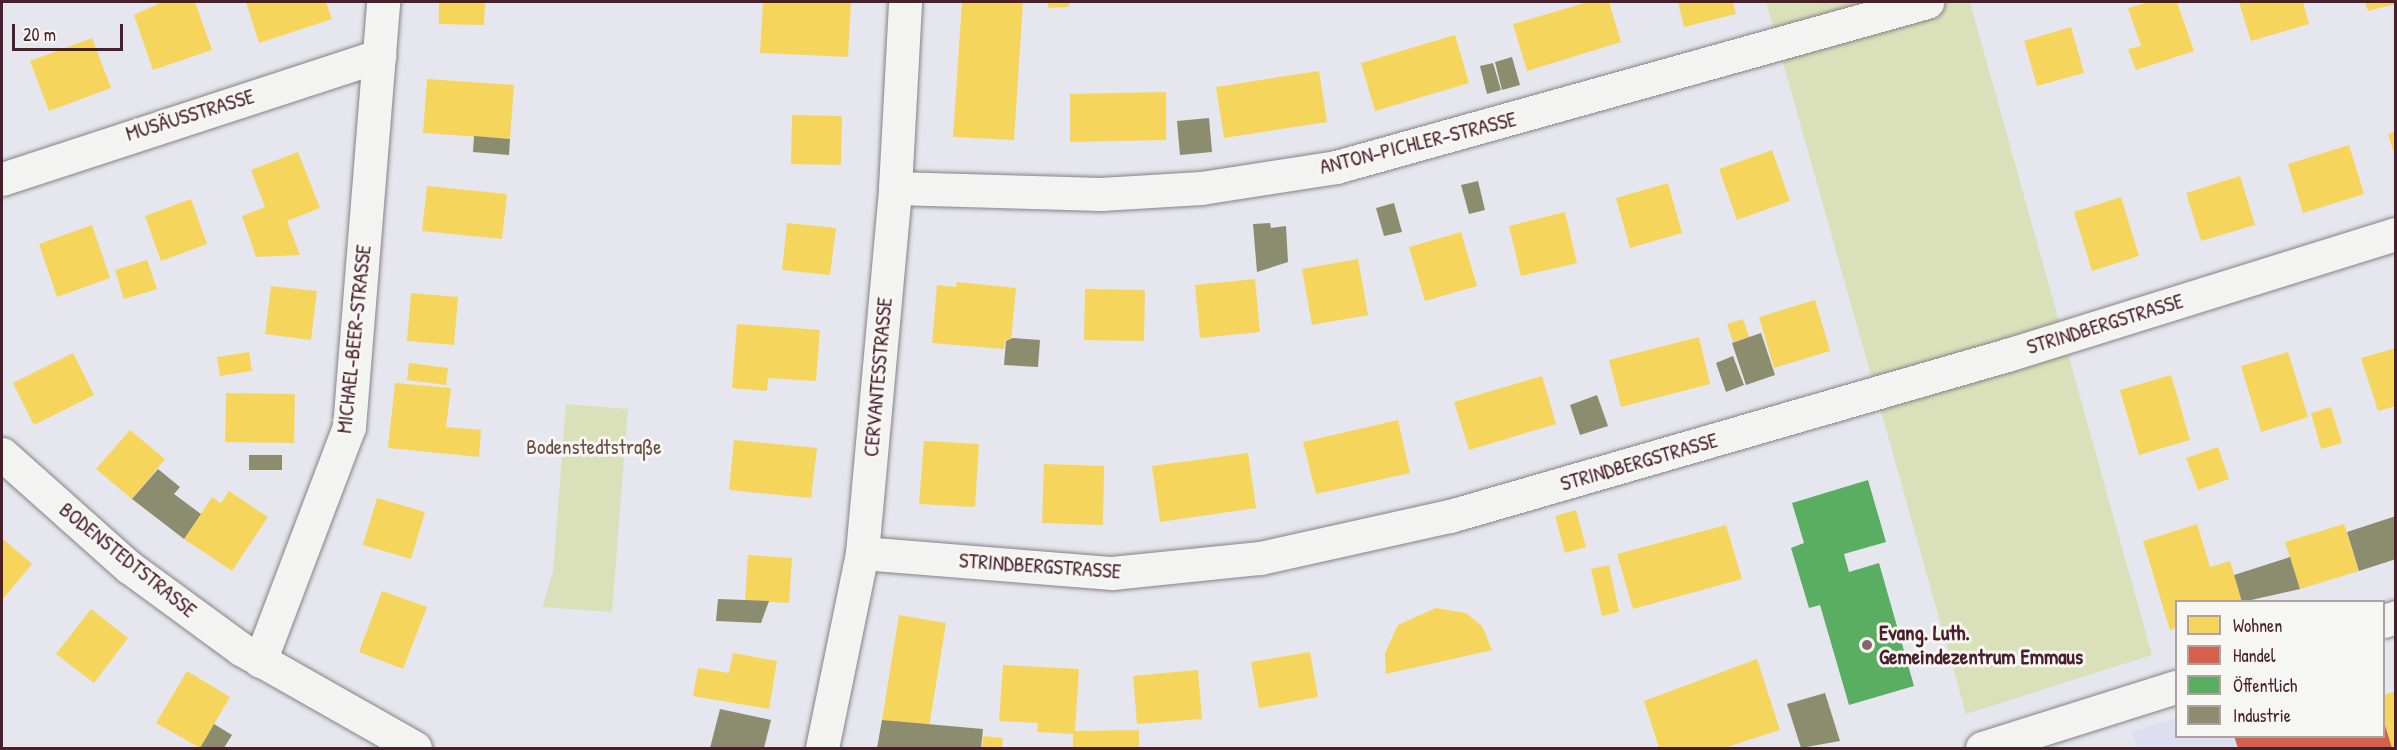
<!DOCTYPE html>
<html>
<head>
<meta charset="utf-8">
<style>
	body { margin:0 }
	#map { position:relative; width:2397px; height:750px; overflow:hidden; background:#e6e7ee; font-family:"Patrick Hand",sans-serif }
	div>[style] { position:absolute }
	.built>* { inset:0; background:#dcdfef }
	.green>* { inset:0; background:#dae1ba }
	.homes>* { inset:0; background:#f6d55c }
	.shops>* { inset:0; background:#d6604d }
	.public>* { inset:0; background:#5aae61 }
	.industry>* { inset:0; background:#8c8c6e }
	.roads { filter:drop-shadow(0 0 2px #888186) drop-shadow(0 0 2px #888186) }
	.street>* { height:33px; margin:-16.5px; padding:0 16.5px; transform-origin:16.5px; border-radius:16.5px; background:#f3f3f2 }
	.dots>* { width:16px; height:16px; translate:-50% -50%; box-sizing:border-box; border:3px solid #f6f6f2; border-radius:50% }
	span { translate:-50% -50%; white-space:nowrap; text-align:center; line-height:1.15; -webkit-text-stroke:6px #f6f6f2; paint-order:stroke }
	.street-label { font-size:21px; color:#4a1f2b }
	.park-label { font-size:21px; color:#6c4e44 }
	.poi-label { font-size:21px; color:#4a1f2b; font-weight:700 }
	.left { translate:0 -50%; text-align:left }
	.frame { position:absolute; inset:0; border:3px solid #4a1f2b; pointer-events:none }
	.legend { position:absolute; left:2175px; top:600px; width:210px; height:138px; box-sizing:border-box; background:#f6f6f2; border:2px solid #b1a0a2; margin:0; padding:8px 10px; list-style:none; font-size:18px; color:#4a1f2b }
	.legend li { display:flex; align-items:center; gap:12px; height:30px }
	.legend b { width:30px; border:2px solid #b1a0a2 }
	.scale { position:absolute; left:12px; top:24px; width:111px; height:27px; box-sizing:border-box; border:3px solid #4a1f2b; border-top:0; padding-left:8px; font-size:18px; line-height:21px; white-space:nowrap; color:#4a1f2b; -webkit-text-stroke:4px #f6f6f2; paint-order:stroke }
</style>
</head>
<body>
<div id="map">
	<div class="built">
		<i style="clip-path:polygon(2176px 718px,2176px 736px,2384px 736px,2384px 721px,2392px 748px,2138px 748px,2132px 732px)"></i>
	</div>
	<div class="green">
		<i style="clip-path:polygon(1766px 2px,1970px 2px,2152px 655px,1966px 714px)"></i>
		<i style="clip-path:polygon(566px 404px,628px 409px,612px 612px,542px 607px,553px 572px)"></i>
	</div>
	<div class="homes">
		<i style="clip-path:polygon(162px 2px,195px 2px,212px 50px,153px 70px,134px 15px)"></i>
		<i style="clip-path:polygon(246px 2px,326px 2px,332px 19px,259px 43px)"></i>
		<i style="clip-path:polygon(439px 2px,485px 2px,484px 25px,439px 24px)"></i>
		<i style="clip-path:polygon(763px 2px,851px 2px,848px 57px,760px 53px)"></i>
		<i style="clip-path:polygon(962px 2px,1023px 2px,1014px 140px,953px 137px)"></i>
		<i style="clip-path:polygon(1048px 2px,1069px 2px,1069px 7px,1048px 8px)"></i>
		<i style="clip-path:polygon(1588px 2px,1609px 2px,1621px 42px,1527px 71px,1513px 24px)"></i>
		<i style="clip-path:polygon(1678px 2px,1733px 2px,1736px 14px,1684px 27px)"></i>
		<i style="clip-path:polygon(2149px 2px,2177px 2px,2194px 51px,2136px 70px,2128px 49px,2141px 46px,2128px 8px)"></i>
		<i style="clip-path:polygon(2239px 2px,2303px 2px,2309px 24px,2251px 41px)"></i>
		<i style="clip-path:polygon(2365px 2px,2396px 2px,2396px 4px,2368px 11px)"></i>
		<i style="clip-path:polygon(2071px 27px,2084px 73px,2037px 86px,2024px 41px)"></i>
		<i style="clip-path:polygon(1455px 35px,1469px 83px,1375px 111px,1361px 63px)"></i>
		<i style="clip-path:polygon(92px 38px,111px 88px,49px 111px,30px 61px)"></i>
		<i style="clip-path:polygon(1319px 71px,1327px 122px,1224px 138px,1216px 87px)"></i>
		<i style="clip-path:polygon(427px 79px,514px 85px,510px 139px,423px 133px)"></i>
		<i style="clip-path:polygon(1166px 92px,1166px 140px,1070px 142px,1070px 94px)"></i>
		<i style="clip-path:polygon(792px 115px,842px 116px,841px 165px,791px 164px)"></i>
		<i style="clip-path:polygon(2396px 131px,2396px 157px,2395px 157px,2388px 134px)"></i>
		<i style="clip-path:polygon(2349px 145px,2364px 194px,2303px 213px,2288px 164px)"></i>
		<i style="clip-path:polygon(1772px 150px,1790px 201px,1737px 220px,1719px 169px)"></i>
		<i style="clip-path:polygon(298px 152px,320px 208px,287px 221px,300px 255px,256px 257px,242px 216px,265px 207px,251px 170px)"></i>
		<i style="clip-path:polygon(2240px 176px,2255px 225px,2201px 241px,2186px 193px)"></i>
		<i style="clip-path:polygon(1668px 183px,1682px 233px,1630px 248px,1616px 198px)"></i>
		<i style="clip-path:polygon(427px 186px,507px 194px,502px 239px,422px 231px)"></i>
		<i style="clip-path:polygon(2121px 197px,2139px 256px,2092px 271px,2074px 212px)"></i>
		<i style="clip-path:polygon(191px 199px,207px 244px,161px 261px,145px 216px)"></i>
		<i style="clip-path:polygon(1565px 212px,1577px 263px,1521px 276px,1509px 226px)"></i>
		<i style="clip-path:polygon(787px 223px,836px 228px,830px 275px,782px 270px)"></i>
		<i style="clip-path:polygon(92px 225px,110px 278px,57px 297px,39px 244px)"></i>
		<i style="clip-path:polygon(1461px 232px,1477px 286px,1425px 301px,1409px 247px)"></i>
		<i style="clip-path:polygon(1358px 259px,1368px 315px,1312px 325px,1302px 269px)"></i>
		<i style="clip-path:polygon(147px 260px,157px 289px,124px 299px,115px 270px)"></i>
		<i style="clip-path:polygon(1255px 279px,1260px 332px,1200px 338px,1195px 285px)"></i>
		<i style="clip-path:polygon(957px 282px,1016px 288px,1011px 341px,1005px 340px,1004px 349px,932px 343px,937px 285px,956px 287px)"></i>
		<i style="clip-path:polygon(271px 286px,317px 291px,311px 340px,265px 334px)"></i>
		<i style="clip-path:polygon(1085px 289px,1145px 290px,1144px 341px,1084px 340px)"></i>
		<i style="clip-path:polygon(411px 293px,458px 297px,454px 345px,407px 341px)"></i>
		<i style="clip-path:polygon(1815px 300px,1830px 351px,1774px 368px,1759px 317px)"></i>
		<i style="clip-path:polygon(1743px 319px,1749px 337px,1733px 342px,1727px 324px)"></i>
		<i style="clip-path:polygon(737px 324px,820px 330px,816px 381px,768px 378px,767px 391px,732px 388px)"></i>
		<i style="clip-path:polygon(1699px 337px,1710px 384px,1621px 407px,1609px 360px)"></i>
		<i style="clip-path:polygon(2396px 348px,2396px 406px,2378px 411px,2361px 358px)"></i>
		<i style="clip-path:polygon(249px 352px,252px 371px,220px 376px,217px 357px)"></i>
		<i style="clip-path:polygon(2288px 352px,2308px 417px,2261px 432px,2241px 366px)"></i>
		<i style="clip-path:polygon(73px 353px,94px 395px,34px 425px,13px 383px)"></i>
		<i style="clip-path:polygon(409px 363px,448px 368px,446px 385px,407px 380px)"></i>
		<i style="clip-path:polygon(2171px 375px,2190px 440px,2139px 455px,2120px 390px)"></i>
		<i style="clip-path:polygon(1542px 376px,1556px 424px,1469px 450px,1454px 402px)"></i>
		<i style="clip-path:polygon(395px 383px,451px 388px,446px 427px,481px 430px,479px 457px,388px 448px)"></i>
		<i style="clip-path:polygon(226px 393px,295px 394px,294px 443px,225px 442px)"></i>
		<i style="clip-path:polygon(2331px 407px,2342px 443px,2321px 449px,2311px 413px)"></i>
		<i style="clip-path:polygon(1398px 420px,1410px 473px,1316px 494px,1303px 442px)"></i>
		<i style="clip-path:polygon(130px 430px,165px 459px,132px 499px,96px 469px)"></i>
		<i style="clip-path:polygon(734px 440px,817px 448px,811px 498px,729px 490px)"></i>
		<i style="clip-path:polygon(924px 441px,979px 444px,975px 507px,919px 504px)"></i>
		<i style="clip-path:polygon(2218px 447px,2229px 479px,2198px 490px,2186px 458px)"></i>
		<i style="clip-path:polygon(1248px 453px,1256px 508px,1160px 522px,1152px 466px)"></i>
		<i style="clip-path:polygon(1044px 464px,1104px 466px,1103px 525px,1042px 523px)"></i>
		<i style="clip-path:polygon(229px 491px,268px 517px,232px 571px,184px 539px,212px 497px,221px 503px)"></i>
		<i style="clip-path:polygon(377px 498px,425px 512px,411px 559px,363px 545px)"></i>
		<i style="clip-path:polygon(1576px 510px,1586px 547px,1565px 553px,1555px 516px)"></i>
		<i style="clip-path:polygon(2197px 524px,2210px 567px,2230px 561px,2242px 602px,2176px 602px,2176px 628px,2170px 630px,2143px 541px)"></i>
		<i style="clip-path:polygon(2344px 524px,2359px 571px,2300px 589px,2285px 542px)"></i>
		<i style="clip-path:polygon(1726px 525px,1742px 579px,1633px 609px,1617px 554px)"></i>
		<i style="clip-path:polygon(2px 538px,32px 564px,2px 600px)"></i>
		<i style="clip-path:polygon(748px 555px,792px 558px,789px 603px,745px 600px)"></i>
		<i style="clip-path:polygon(1609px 565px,1619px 612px,1602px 616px,1591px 569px)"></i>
		<i style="clip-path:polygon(382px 591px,427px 607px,403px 669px,359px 652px)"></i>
		<i style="clip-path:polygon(1436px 608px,1466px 613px,1482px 626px,1492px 650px,1386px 674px,1385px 653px,1398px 625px)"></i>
		<i style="clip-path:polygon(91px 609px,128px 638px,94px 683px,56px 654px)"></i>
		<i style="clip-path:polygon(899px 615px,946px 623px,929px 727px,882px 720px)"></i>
		<i style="clip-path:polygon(1310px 652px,1318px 697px,1259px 708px,1251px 662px)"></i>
		<i style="clip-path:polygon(733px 653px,777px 661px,769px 709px,693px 696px,698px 668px,729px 673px)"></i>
		<i style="clip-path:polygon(1757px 659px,1780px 730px,1724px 748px,1659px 748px,1644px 701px)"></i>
		<i style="clip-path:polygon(1003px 665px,1079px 669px,1075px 731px,1139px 730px,1139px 748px,1073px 748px,1073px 734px,1037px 732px,1038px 723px,999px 721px)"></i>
		<i style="clip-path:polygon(1198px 670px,1202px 719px,1137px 724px,1133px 676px)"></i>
		<i style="clip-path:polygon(187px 671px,230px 697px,200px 748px,156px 723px)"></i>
		<i style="clip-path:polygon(2396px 691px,2396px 748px,2392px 748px,2384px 721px,2384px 695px)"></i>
		<i style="clip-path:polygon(983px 736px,1003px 738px,1002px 748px,982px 748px)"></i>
	</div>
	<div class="shops">
		<i style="clip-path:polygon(2384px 722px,2392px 748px,2238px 748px,2234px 736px,2384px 736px)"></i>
	</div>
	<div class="public">
		<i style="clip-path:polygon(1868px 480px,1886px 542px,1844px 554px,1849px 572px,1879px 563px,1914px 686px,1849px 705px,1820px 605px,1809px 608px,1791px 548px,1804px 543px,1792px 503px)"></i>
	</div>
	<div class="industry">
		<i style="clip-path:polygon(1512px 57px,1520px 85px,1502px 90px,1495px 62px)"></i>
		<i style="clip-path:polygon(1493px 63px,1501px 90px,1487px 94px,1480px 66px)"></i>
		<i style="clip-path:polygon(1209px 118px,1212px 152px,1180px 155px,1177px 121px)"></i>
		<i style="clip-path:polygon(474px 136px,510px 139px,509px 155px,473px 152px)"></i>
		<i style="clip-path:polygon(1478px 181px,1485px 210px,1469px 214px,1461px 185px)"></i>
		<i style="clip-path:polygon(1394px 203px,1402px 232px,1384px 236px,1376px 208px)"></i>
		<i style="clip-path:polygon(1270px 223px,1271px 228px,1286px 226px,1288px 262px,1257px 272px,1253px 224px)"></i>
		<i style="clip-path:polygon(1761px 333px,1775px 375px,1746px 385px,1732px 343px)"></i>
		<i style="clip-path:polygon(1013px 338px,1040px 340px,1038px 367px,1004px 365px,1006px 341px)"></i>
		<i style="clip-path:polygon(1733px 356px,1744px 385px,1726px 392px,1716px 363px)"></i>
		<i style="clip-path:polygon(1597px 395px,1608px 426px,1580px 435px,1570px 405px)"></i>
		<i style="clip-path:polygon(249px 455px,282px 455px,282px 470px,249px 470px)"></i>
		<i style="clip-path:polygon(158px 469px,180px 487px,174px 494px,201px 514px,184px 539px,132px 499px)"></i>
		<i style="clip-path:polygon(2396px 516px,2396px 559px,2359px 571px,2347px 532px)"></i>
		<i style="clip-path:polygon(2290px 557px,2300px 589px,2242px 602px,2234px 575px)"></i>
		<i style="clip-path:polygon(718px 599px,745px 600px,769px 601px,761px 623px,716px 621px)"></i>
		<i style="clip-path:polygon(1825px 693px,1840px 741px,1801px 748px,1787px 704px)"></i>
		<i style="clip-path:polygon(720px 709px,771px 720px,764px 748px,710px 748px)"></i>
		<i style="clip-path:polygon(882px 720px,983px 729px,981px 748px,877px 748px)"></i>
		<i style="clip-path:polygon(214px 724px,232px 735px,224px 748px,200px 748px)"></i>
	</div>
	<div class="roads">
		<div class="street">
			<i style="left:2px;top:179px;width:397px;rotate:-18.1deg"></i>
			<i style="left:895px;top:188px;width:206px;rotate:1.7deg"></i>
			<i style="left:1101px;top:194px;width:100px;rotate:-3.4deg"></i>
			<i style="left:1201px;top:188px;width:137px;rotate:-8.8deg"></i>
			<i style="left:1336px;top:167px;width:614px;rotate:-15.6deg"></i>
			<i style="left:2px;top:454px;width:170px;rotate:41.7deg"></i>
			<i style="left:129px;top:567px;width:139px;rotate:36.2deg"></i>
			<i style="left:241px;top:649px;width:200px;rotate:29.6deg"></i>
			<i style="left:862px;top:553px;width:251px;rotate:4.6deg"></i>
			<i style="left:1112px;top:573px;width:149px;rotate:-5.8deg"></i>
			<i style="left:1260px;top:558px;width:195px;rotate:-12.5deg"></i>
			<i style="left:1450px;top:516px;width:580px;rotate:-16.12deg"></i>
			<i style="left:2007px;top:355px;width:407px;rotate:-17.3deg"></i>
			<i style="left:2384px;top:621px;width:13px;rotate:-18deg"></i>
			<i style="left:260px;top:661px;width:250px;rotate:-69.2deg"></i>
			<i style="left:349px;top:427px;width:426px;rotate:-85.4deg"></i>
			<i style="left:822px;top:748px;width:199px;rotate:-78.4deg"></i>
			<i style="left:862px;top:553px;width:366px;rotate:-84.8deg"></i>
			<i style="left:895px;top:188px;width:186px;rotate:-86.9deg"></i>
			<i style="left:1982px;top:748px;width:203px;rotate:-17.5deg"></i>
		</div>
	</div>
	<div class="dots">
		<i style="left:1867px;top:645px;background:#81656f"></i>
	</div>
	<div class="street-label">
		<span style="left:190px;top:115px;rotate:-17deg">MUSÄUSSTRASSE</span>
		<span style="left:1418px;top:143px;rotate:-14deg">ANTON-PICHLER-STRASSE</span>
		<span style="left:2105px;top:324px;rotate:-17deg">STRINDBERGSTRASSE</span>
		<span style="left:354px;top:339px;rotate:-84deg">MICHAEL-BEER-STRASSE</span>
		<span style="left:878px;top:377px;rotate:-85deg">CERVANTESSTRASSE</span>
		<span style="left:1639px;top:462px;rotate:-16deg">STRINDBERGSTRASSE</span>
		<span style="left:128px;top:560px;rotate:39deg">BODENSTEDTSTRASSE</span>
		<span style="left:1040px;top:566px;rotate:4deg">STRINDBERGSTRASSE</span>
	</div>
	<div class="park-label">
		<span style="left:594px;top:447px">Bodenstedtstraße</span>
	</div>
	<div class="poi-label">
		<span class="left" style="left:1879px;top:645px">Evang. Luth.<br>Gemeindezentrum Emmaus</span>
	</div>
	<div class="frame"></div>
	<ul class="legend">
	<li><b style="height:16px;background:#f6d55c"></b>Wohnen</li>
	<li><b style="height:16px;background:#d6604d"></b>Handel</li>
	<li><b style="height:16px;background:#5aae61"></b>Öffentlich</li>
	<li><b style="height:16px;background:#8c8c6e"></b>Industrie</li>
	</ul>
	<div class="scale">20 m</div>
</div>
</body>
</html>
